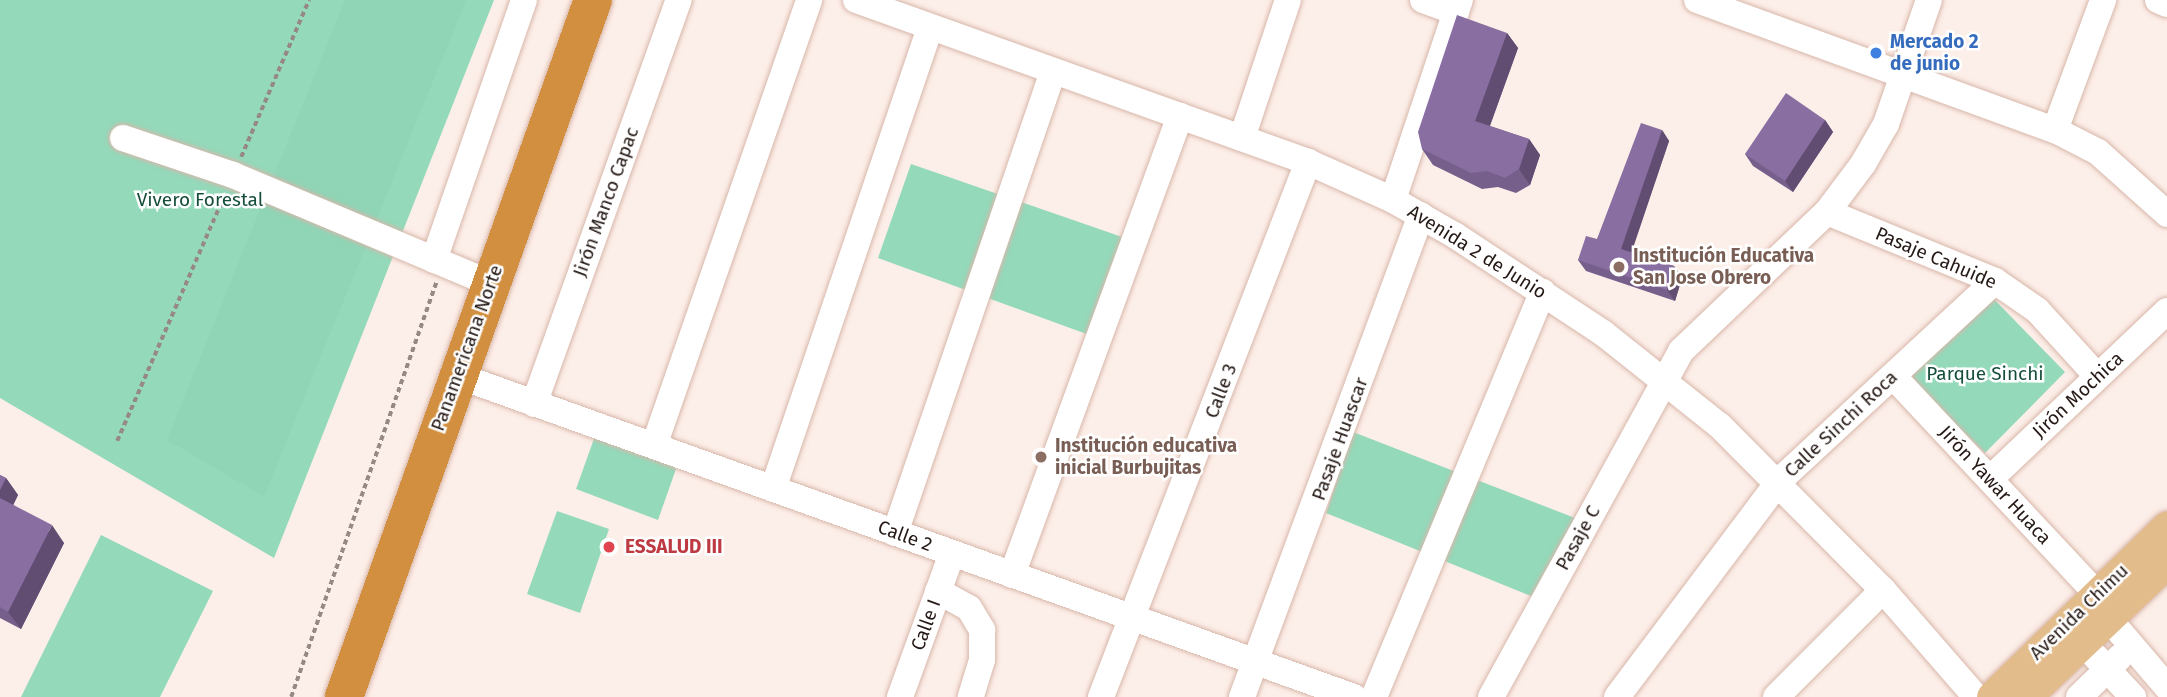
<!DOCTYPE html>
<html>
<head>
<meta charset="utf-8">
<style>
	body { margin:0 }
	#map { position:relative; width:2167px; height:697px; overflow:hidden; background:#fceee8; font-family:"Fira Sans",sans-serif }
	div>[style] { position:absolute }
	.green>* { inset:0; background:#93d9ba }
	.forest>* { inset:0; background:#8fd5b6 }
	.path>* { height:3.5px; margin-top:-1.75px; transform-origin:0; background:repeating-linear-gradient(90deg,#968984 0 5px,transparent 0 8.5px) }
	.roads { filter:drop-shadow(0 0 2px #d8b6a9) drop-shadow(0 0 2px #d8b6a9) }
	.minor>* { height:26px; margin:-13px; padding:0 13px; transform-origin:13px; border-radius:13px; background:#fff }
	.major>* { height:33px; margin:-16.5px; padding:0 16.5px; transform-origin:16.5px; border-radius:16.5px; background:#e3bc8c }
	.highway>* { height:38px; margin:-19px; padding:0 19px; transform-origin:19px; border-radius:19px; background:#d18f3f }
	.wall>* { inset:0; background:#765f8a }
	.shaded-wall>* { inset:0; background:#604d71 }
	.building>* { inset:0; background:#896ea1 }
	.dots>* { width:19px; height:19px; translate:-50% -50%; box-sizing:border-box; border:4px solid #fff; border-radius:50% }
	span { translate:-50% -50%; white-space:nowrap; text-align:center; line-height:1.15; -webkit-text-stroke:5px #fff; paint-order:stroke }
	.shop-label { font-size:19px; color:#366cbe; font-weight:700 }
	.left { translate:0 -50%; text-align:left }
	.park-label { font-size:19px; color:#164e3a }
	.street-label { font-size:19px; color:#251915 }
	.education-label { font-size:19px; color:#785e54; font-weight:700 }
	.health-label { font-size:19px; color:#be3a42; font-weight:700 }
</style>
</head>
<body>
<div id="map">
	<div class="green">
		<i style="clip-path:polygon(0 0,494px 0,274px 558px,0 398px)"></i>
		<i style="clip-path:polygon(911px 164px,1125px 238px,1092px 336px,878px 258px)"></i>
		<i style="clip-path:polygon(1989px 294px,2065px 372px,1985px 453px,1904px 374px)"></i>
		<i style="clip-path:polygon(1353px 432px,1575px 518px,1536px 598px,1326px 513px)"></i>
		<i style="clip-path:polygon(595px 436px,677px 466px,658px 520px,576px 489px)"></i>
		<i style="clip-path:polygon(557px 511px,609px 529px,580px 613px,527px 594px)"></i>
		<i style="clip-path:polygon(101px 535px,213px 591px,160px 697px,21px 697px)"></i>
	</div>
	<div class="forest">
		<i style="clip-path:polygon(345px 0,466px 0,264px 496px,167px 440px)"></i>
	</div>
	<div class="path">
		<i style="left:241px;top:157px;width:171px;rotate:-66.6deg"></i>
		<i style="left:117px;top:441px;width:267px;rotate:-66.4deg"></i>
		<i style="left:291px;top:697px;width:439px;rotate:-70.7deg"></i>
	</div>
	<div class="roads">
		<div class="minor">
			<i style="left:856px;top:0;width:480px;rotate:19.7deg"></i>
			<i style="left:1308px;top:162px;width:93px;rotate:24.1deg"></i>
			<i style="left:1393px;top:200px;width:73px;rotate:29.7deg"></i>
			<i style="left:1456px;top:236px;width:176px;rotate:33.4deg"></i>
			<i style="left:1603px;top:333px;width:149px;rotate:38.5deg"></i>
			<i style="left:1720px;top:426px;width:231px;rotate:45.2deg"></i>
			<i style="left:1883px;top:590px;width:142px;rotate:49deg"></i>
			<i style="left:1423px;top:0;width:35px;rotate:20deg"></i>
			<i style="left:1697px;top:0;width:381px;rotate:20deg"></i>
			<i style="left:2055px;top:130px;width:48px;rotate:27.1deg"></i>
			<i style="left:2098px;top:152px;width:93px;rotate:41.9deg"></i>
			<i style="left:2158px;top:0;width:10px;rotate:24deg"></i>
			<i style="left:2055px;top:130px;width:139px;rotate:-69.7deg"></i>
			<i style="left:123px;top:138px;width:116px;rotate:18.6deg"></i>
			<i style="left:233px;top:175px;width:279px;rotate:22.8deg"></i>
			<i style="left:1242px;top:138px;width:145px;rotate:-71.6deg"></i>
			<i style="left:1393px;top:200px;width:211px;rotate:-71.5deg"></i>
			<i style="left:1827px;top:212px;width:182px;rotate:22.3deg"></i>
			<i style="left:1995px;top:281px;width:51px;rotate:34.6deg"></i>
			<i style="left:2037px;top:310px;width:89px;rotate:47.7deg"></i>
			<i style="left:434px;top:260px;width:275px;rotate:-70.9deg"></i>
			<i style="left:456px;top:375px;width:954px;rotate:19.73deg"></i>
			<i style="left:1893px;top:376px;width:299px;rotate:46.9deg"></i>
			<i style="left:534px;top:404px;width:429px;rotate:-70.3deg"></i>
			<i style="left:655px;top:443px;width:469px;rotate:-70.8deg"></i>
			<i style="left:1990px;top:479px;width:244px;rotate:-43.5deg"></i>
			<i style="left:773px;top:489px;width:486px;rotate:-71.2deg"></i>
			<i style="left:895px;top:533px;width:488px;rotate:-71.1deg"></i>
			<i style="left:1012px;top:575px;width:489px;rotate:-69.9deg"></i>
			<i style="left:938px;top:591px;width:35px;rotate:29deg"></i>
			<i style="left:969px;top:608px;width:26px;rotate:59deg"></i>
			<i style="left:982px;top:630px;width:30px;rotate:90deg"></i>
			<i style="left:982px;top:660px;width:39px;rotate:107deg"></i>
			<i style="left:2108px;top:618px;width:91px;rotate:49.5deg"></i>
			<i style="left:2083px;top:643px;width:74px;rotate:47.2deg"></i>
			<i style="left:900px;top:697px;width:153px;rotate:-70.1deg"></i>
			<i style="left:1101px;top:697px;width:574px;rotate:-68.85deg"></i>
			<i style="left:1242px;top:697px;width:514px;rotate:-69.63deg"></i>
			<i style="left:1374px;top:697px;width:439px;rotate:-67.4deg"></i>
			<i style="left:1491px;top:697px;width:395px;rotate:-61.2deg"></i>
			<i style="left:1681px;top:351px;width:202px;rotate:-43.6deg"></i>
			<i style="left:1827px;top:212px;width:60px;rotate:-53.1deg"></i>
			<i style="left:1863px;top:164px;width:46px;rotate:-60.1deg"></i>
			<i style="left:1886px;top:124px;width:131px;rotate:-70.9deg"></i>
			<i style="left:1617px;top:697px;width:270px;rotate:-53.1deg"></i>
			<i style="left:1779px;top:481px;width:294px;rotate:-42.8deg"></i>
			<i style="left:1776px;top:697px;width:151px;rotate:-45deg"></i>
			<i style="left:2079px;top:697px;width:57px;rotate:-44.3deg"></i>
		</div>
		<div class="major">
			<i style="left:1993px;top:697px;width:243px;rotate:-44.2deg"></i>
			<i style="left:2024px;top:697px;width:197px;rotate:-43.6deg"></i>
		</div>
		<div class="highway">
			<i style="left:344px;top:697px;width:740px;rotate:-70.34deg"></i>
		</div>
	</div>
	<div class="wall">
		<i style="clip-path:polygon(1507px 33px,1518px 48px,1490px 126px,1529px 139px,1540px 155px,1530px 185px,1516px 193px,1498px 187px,1482px 189px,1433px 165px,1422px 149px)"></i>
		<i style="clip-path:polygon(1825px 120px,1833px 132px,1793px 192px,1753px 166px,1745px 154px)"></i>
		<i style="clip-path:polygon(1662px 130px,1669px 141px,1631px 252px,1674px 266px,1682px 278px,1675px 301px,1586px 271px,1578px 260px,1597px 239px)"></i>
		<i style="clip-path:polygon(0 475px,6px 478px,18px 495px,13px 505px,64px 543px,21px 629px,0 618px)"></i>
	</div>
	<div class="shaded-wall">
		<i style="clip-path:polygon(1507px 33px,1518px 48px,1486px 136px,1475px 121px)"></i>
		<i style="clip-path:polygon(1825px 120px,1833px 132px,1793px 192px,1785px 181px)"></i>
		<i style="clip-path:polygon(1662px 130px,1669px 141px,1629px 260px,1621px 249px)"></i>
		<i style="clip-path:polygon(1529px 139px,1540px 155px,1530px 185px,1519px 169px)"></i>
		<i style="clip-path:polygon(1674px 266px,1682px 278px,1675px 301px,1667px 290px)"></i>
		<i style="clip-path:polygon(6px 478px,18px 495px,9px 514px,0 501px,0 490px)"></i>
		<i style="clip-path:polygon(52px 525px,64px 543px,21px 629px,8px 612px)"></i>
	</div>
	<div class="building">
		<i style="clip-path:polygon(1457px 15px,1507px 33px,1475px 121px,1529px 139px,1519px 169px,1505px 178px,1487px 171px,1471px 173px,1422px 149px,1418px 132px)"></i>
		<i style="clip-path:polygon(1786px 93px,1825px 120px,1785px 181px,1745px 154px)"></i>
		<i style="clip-path:polygon(1641px 123px,1662px 130px,1621px 249px,1674px 266px,1667px 290px,1578px 260px,1586px 236px,1597px 239px)"></i>
		<i style="clip-path:polygon(0 475px,6px 478px,0 490px)"></i>
		<i style="clip-path:polygon(0 498px,52px 525px,8px 612px,0 607px)"></i>
	</div>
	<div class="dots">
		<i style="left:1876px;top:53px;background:#3f7fe0"></i>
		<i style="left:1619px;top:267px;background:#8d6e63"></i>
		<i style="left:1041px;top:457px;background:#8d6e63"></i>
		<i style="left:609px;top:547px;background:#e0444e"></i>
	</div>
	<div class="shop-label">
		<span class="left" style="left:1890px;top:53px">Mercado 2<br>de junio</span>
	</div>
	<div class="park-label">
		<span style="left:200px;top:200px">Vivero Forestal</span>
		<span style="left:1985px;top:374px">Parque Sinchi</span>
	</div>
	<div class="street-label">
		<span style="left:606px;top:202px;rotate:-70deg">Jirón Manco Capac</span>
		<span style="left:1477px;top:252px;rotate:32deg">Avenida 2 de Junio</span>
		<span style="left:1936px;top:258px;rotate:23deg">Pasaje Cahuide</span>
		<span style="left:467px;top:348px;rotate:-70deg">Panamericana Norte</span>
		<span style="left:1221px;top:391px;rotate:-69deg">Calle 3</span>
		<span style="left:2078px;top:395px;rotate:-43deg">Jirón Mochica</span>
		<span style="left:1841px;top:424px;rotate:-43deg">Calle Sinchi Roca</span>
		<span style="left:1340px;top:439px;rotate:-70deg">Pasaje Huascar</span>
		<span style="left:1995px;top:485px;rotate:47deg">Jirón Yawar Huaca</span>
		<span style="left:905px;top:536px;rotate:20deg">Calle 2</span>
		<span style="left:1578px;top:538px;rotate:-61deg">Pasaje C</span>
		<span style="left:2079px;top:612px;rotate:-44deg">Avenida Chimu</span>
		<span style="left:926px;top:625px;rotate:-70deg">Calle I</span>
	</div>
	<div class="education-label">
		<span class="left" style="left:1633px;top:267px">Institución Educativa<br>San Jose Obrero</span>
		<span class="left" style="left:1055px;top:457px">Institución educativa<br>inicial Burbujitas</span>
	</div>
	<div class="health-label">
		<span class="left" style="left:625px;top:547px">ESSALUD III</span>
	</div>
</div>
</body>
</html>
